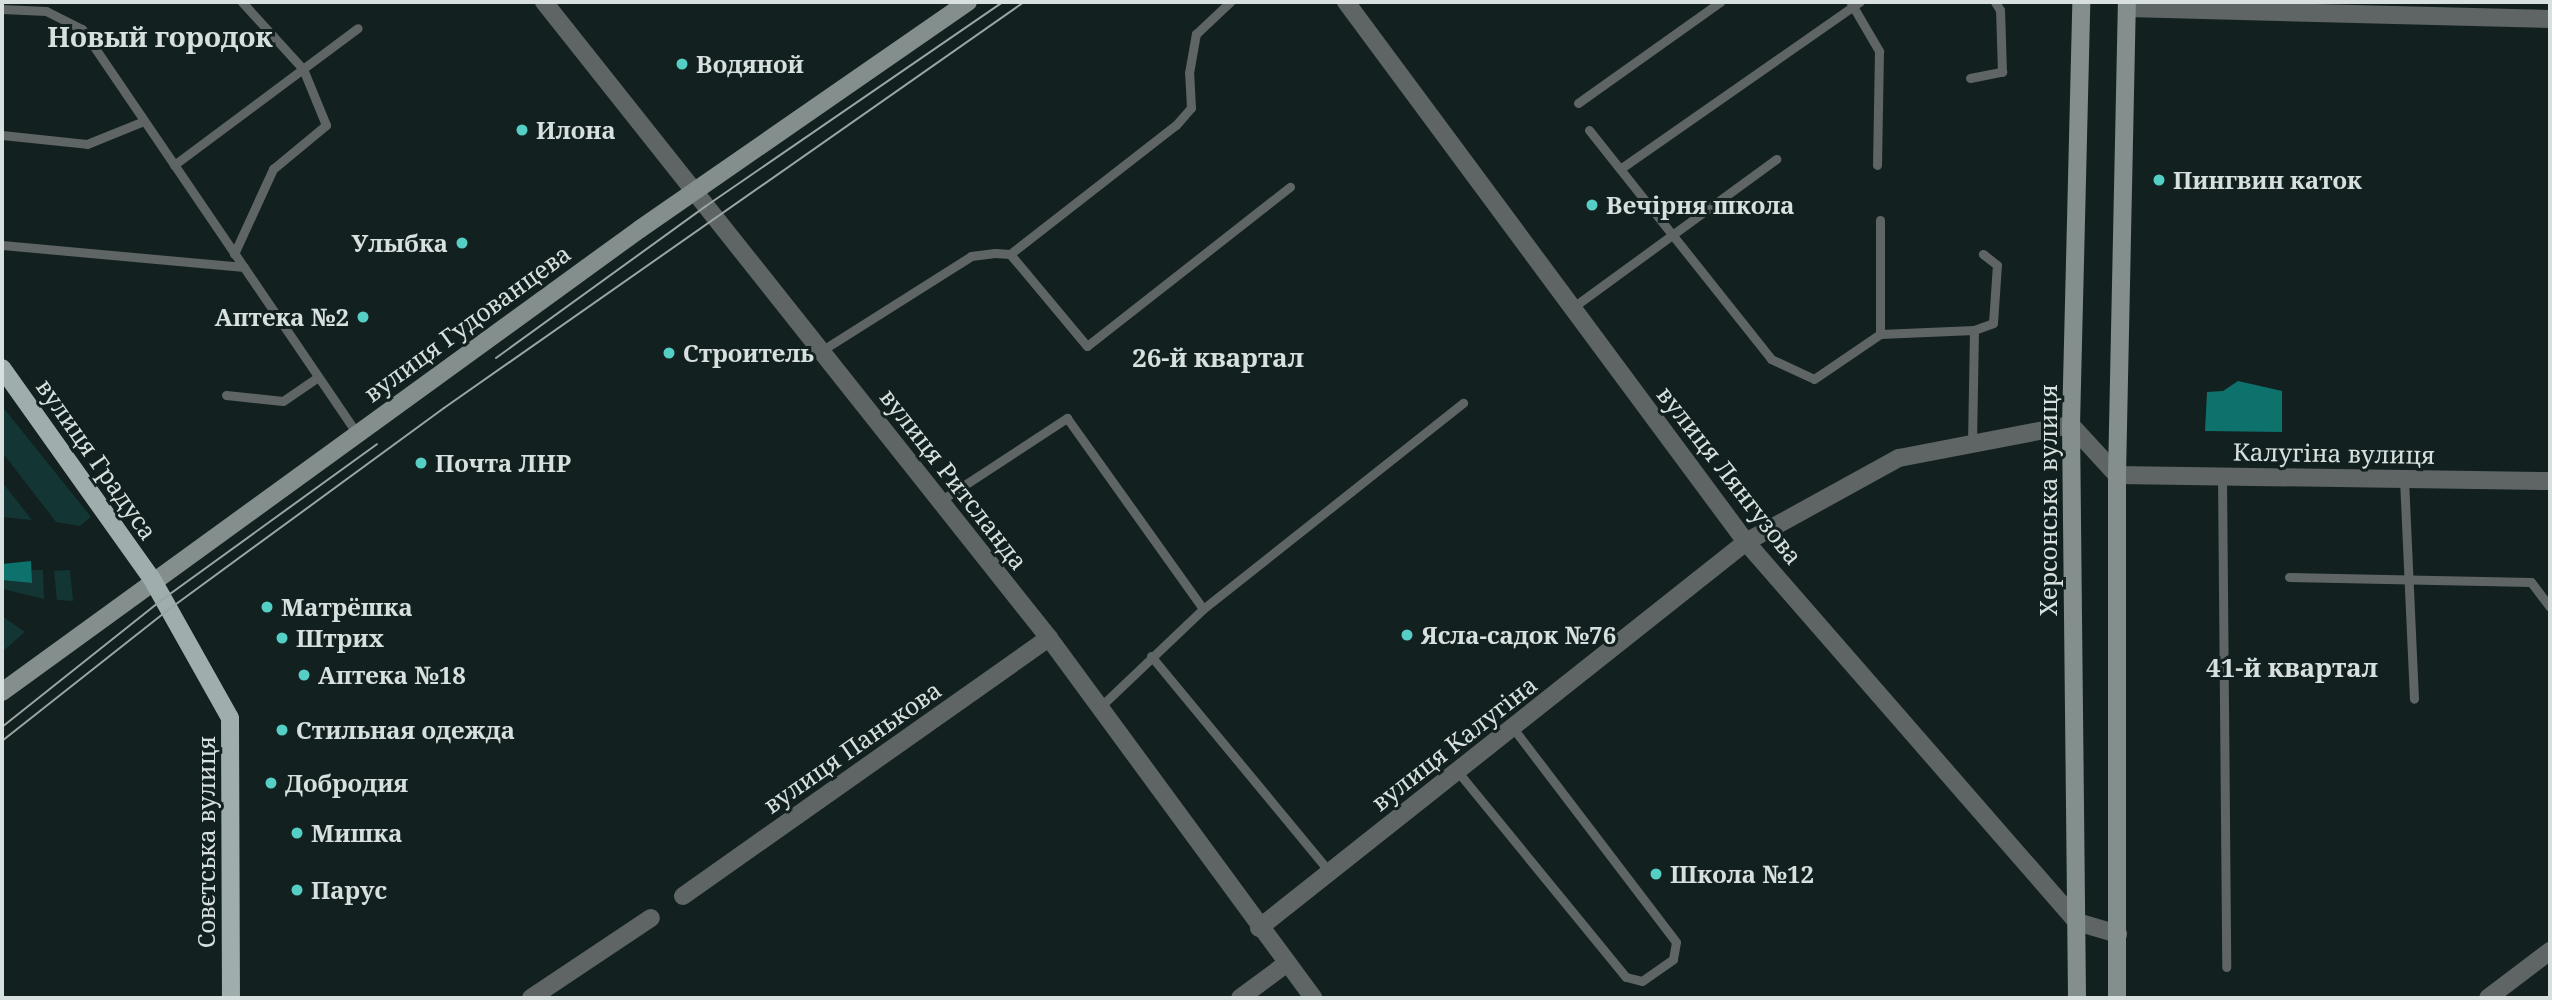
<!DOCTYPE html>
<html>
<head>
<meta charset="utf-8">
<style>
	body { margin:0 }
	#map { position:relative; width:2552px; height:1000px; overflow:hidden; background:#12201f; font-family:"Noto Serif",serif }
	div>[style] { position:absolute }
	.green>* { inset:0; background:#133533 }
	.water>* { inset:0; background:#0e726c }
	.lane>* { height:9px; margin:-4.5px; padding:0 4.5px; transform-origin:4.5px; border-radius:4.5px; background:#5e6564 }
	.street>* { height:18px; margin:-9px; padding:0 9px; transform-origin:9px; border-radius:9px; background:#5e6564 }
	.secondary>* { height:18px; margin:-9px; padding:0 9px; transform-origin:9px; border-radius:9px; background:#838e8d }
	.primary>* { height:18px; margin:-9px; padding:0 9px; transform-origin:9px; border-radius:9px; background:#9faeac }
	.tram>* { height:2px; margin:-1px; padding:0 1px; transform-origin:1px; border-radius:1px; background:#9ba5a4 }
	.dots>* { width:19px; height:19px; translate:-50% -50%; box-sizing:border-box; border:4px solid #12201f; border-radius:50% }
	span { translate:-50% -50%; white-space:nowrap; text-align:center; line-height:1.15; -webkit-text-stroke:6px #12201f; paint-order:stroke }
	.poi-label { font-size:24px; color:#d7e0df; font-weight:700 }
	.left { translate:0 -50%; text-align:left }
	.right { translate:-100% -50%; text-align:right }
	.street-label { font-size:24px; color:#d7e0df }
	.neighbourhood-label { font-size:26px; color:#d7e0df; font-weight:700 }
	.quarter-label { font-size:28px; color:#d7e0df; font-weight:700 }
	.frame { position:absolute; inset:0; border:4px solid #d7e0df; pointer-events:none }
</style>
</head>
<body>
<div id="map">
	<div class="green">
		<i style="clip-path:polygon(2px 406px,91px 517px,80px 526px,56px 522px,2px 452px)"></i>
		<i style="clip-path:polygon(2px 482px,32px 520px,2px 517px)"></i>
		<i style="clip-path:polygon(31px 570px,43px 570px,44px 599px,3px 589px,4px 580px,31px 583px)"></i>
		<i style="clip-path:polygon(70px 570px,73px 601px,57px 600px,54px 571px)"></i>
		<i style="clip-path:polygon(2px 616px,25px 632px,2px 652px)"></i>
	</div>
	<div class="water">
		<i style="clip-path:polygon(2238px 381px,2282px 391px,2282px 432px,2205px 431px,2207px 392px,2223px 391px)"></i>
		<i style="clip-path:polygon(31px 561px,32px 583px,2px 580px,2px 564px)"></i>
	</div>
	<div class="lane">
		<i style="left:1851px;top:3px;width:56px;rotate:59.7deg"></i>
		<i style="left:1879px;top:51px;width:114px;rotate:91deg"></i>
		<i style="left:2px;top:9px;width:44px;rotate:2.6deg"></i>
		<i style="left:46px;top:11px;width:40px;rotate:26.6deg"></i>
		<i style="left:82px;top:29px;width:487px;rotate:55.8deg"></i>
		<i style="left:1970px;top:78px;width:33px;rotate:-11deg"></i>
		<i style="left:2002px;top:72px;width:62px;rotate:-91.8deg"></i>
		<i style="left:2000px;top:10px;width:9px;rotate:-122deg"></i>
		<i style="left:1578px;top:103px;width:174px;rotate:-35.4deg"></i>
		<i style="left:1589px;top:130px;width:293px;rotate:51.5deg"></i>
		<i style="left:1771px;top:359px;width:47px;rotate:24.9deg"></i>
		<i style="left:1814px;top:379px;width:80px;rotate:-34.3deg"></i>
		<i style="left:1880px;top:334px;width:114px;rotate:-90deg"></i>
		<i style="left:2px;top:135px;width:85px;rotate:6deg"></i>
		<i style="left:87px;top:144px;width:61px;rotate:-22deg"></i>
		<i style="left:174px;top:165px;width:229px;rotate:-36.7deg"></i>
		<i style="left:1620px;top:169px;width:292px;rotate:-34.9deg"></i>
		<i style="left:2px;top:245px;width:243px;rotate:5.2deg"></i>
		<i style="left:234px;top:254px;width:94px;rotate:-65.4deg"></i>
		<i style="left:273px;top:169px;width:69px;rotate:-39.7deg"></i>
		<i style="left:326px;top:125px;width:61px;rotate:-112.3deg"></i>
		<i style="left:303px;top:69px;width:91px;rotate:-132.3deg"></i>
		<i style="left:1010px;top:254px;width:210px;rotate:-37.9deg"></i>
		<i style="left:1176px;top:125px;width:23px;rotate:-49deg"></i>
		<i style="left:1191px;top:108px;width:35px;rotate:-93deg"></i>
		<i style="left:1189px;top:73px;width:40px;rotate:-80deg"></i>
		<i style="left:1196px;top:34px;width:47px;rotate:-43.3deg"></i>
		<i style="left:1572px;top:308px;width:253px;rotate:-36.1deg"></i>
		<i style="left:1880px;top:334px;width:94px;rotate:-2.4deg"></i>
		<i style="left:1974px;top:330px;width:20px;rotate:-20deg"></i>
		<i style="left:1993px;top:323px;width:58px;rotate:-86.1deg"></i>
		<i style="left:1997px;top:265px;width:18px;rotate:-142deg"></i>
		<i style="left:821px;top:351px;width:178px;rotate:-32.3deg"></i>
		<i style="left:971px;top:256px;width:24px;rotate:-7deg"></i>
		<i style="left:995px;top:253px;width:15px;rotate:4deg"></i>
		<i style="left:1010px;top:254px;width:120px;rotate:50.1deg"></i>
		<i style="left:1087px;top:346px;width:258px;rotate:-38.1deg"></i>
		<i style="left:226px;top:395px;width:57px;rotate:6deg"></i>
		<i style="left:283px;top:401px;width:42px;rotate:-34.4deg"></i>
		<i style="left:1972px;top:444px;width:114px;rotate:-89deg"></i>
		<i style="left:2222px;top:476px;width:491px;rotate:89.5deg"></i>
		<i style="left:2404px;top:479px;width:220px;rotate:87.4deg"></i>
		<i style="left:940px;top:501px;width:152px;rotate:-33.2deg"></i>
		<i style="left:1067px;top:418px;width:234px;rotate:54.5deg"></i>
		<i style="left:2289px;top:577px;width:242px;rotate:1.2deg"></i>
		<i style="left:2531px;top:582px;width:31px;rotate:53deg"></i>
		<i style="left:1151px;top:656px;width:281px;rotate:50.4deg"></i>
		<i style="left:1099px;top:708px;width:144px;rotate:-43.6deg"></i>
		<i style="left:1203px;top:609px;width:332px;rotate:-38.4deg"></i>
		<i style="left:1458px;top:772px;width:265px;rotate:50.7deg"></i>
		<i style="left:1626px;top:977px;width:16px;rotate:14deg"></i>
		<i style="left:1642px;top:981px;width:38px;rotate:-35deg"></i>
		<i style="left:1673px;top:959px;width:17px;rotate:-80deg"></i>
		<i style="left:1676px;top:942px;width:269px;rotate:-127.3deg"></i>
	</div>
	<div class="street">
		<i style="left:544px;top:2px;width:812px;rotate:51.55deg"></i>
		<i style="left:1049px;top:638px;width:446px;rotate:53.7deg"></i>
		<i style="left:1346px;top:2px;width:672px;rotate:53.47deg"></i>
		<i style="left:1746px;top:542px;width:504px;rotate:48.94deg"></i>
		<i style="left:2077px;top:922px;width:43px;rotate:16.3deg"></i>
		<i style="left:2127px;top:8px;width:423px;rotate:1.5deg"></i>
		<i style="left:683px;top:896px;width:448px;rotate:-35.2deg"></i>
		<i style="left:1259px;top:928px;width:621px;rotate:-38.4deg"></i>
		<i style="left:1746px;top:542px;width:175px;rotate:-28.8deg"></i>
		<i style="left:1899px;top:458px;width:175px;rotate:-10.9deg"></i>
		<i style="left:2071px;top:425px;width:68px;rotate:47.4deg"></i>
		<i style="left:2117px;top:475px;width:433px;rotate:0.8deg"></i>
		<i style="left:531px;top:998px;width:144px;rotate:-33.7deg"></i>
		<i style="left:1240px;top:998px;width:57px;rotate:-36.5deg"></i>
		<i style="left:2488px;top:998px;width:78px;rotate:-37.2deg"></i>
	</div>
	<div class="secondary">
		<i style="left:2px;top:692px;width:788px;rotate:-35.97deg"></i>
		<i style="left:640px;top:229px;width:399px;rotate:-34.7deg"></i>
		<i style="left:2077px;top:998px;width:573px;rotate:-90.6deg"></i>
		<i style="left:2071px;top:425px;width:423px;rotate:-88.6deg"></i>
		<i style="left:2117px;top:998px;width:523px;rotate:-90deg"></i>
		<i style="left:2117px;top:475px;width:473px;rotate:-88.8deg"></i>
	</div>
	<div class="primary">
		<i style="left:2px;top:368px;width:259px;rotate:54.6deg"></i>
		<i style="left:152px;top:579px;width:159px;rotate:60.7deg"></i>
		<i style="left:230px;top:718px;width:280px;rotate:89.8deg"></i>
	</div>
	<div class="tram">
		<i style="left:496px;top:358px;width:259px;rotate:-35.9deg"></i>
		<i style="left:706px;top:206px;width:360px;rotate:-34.5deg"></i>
		<i style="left:2px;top:727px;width:206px;rotate:-38.5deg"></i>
		<i style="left:163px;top:599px;width:264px;rotate:-35.9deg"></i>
		<i style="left:2px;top:741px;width:211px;rotate:-38.3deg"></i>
		<i style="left:168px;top:610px;width:342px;rotate:-36.2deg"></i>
		<i style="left:444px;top:408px;width:708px;rotate:-34.99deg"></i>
	</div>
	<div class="dots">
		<i style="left:682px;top:64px;background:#55cec5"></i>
		<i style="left:522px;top:130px;background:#55cec5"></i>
		<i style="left:2159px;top:180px;background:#55cec5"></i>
		<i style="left:1592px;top:205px;background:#55cec5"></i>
		<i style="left:462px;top:243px;background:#55cec5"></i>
		<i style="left:363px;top:317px;background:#55cec5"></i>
		<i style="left:669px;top:353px;background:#55cec5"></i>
		<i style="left:421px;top:463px;background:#55cec5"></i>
		<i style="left:267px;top:607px;background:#55cec5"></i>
		<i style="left:1407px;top:635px;background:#55cec5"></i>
		<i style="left:282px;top:638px;background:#55cec5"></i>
		<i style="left:304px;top:675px;background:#55cec5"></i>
		<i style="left:282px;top:730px;background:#55cec5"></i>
		<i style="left:271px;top:783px;background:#55cec5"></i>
		<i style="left:297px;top:833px;background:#55cec5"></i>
		<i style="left:1656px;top:874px;background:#55cec5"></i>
		<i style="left:297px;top:890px;background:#55cec5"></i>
	</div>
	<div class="poi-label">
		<span class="left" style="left:696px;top:64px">Водяной</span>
		<span class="left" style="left:536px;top:130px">Илона</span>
		<span class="left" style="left:2173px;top:180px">Пингвин каток</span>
		<span class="left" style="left:1606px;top:205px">Вечірня школа</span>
		<span class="right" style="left:448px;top:243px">Улыбка</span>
		<span class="right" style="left:349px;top:317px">Аптека №2</span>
		<span class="left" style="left:683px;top:353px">Строитель</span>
		<span class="left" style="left:435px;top:463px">Почта ЛНР</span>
		<span class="left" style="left:281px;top:607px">Матрёшка</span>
		<span class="left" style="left:1421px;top:635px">Ясла-садок №76</span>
		<span class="left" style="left:296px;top:638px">Штрих</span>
		<span class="left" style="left:318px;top:675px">Аптека №18</span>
		<span class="left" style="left:296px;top:730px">Стильная одежда</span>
		<span class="left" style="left:285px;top:783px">Добродия</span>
		<span class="left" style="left:311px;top:833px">Мишка</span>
		<span class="left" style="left:1670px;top:874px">Школа №12</span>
		<span class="left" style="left:311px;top:890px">Парус</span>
	</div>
	<div class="street-label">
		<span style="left:467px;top:323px;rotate:-36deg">вулиця Гудованцева</span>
		<span style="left:2334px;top:453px;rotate:1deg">Калугіна вулиця</span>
		<span style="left:97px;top:459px;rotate:55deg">вулиця Градуса</span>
		<span style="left:1730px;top:475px;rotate:52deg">вулиця Лянгузова</span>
		<span style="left:954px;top:479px;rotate:52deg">вулиця Ритсланда</span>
		<span style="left:2048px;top:500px;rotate:-90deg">Херсонська вулиця</span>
		<span style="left:1454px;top:743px;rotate:-38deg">вулиця Калугіна</span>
		<span style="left:852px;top:747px;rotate:-35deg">вулиця Панькова</span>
		<span style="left:206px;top:842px;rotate:-90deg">Совєтська вулиця</span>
	</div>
	<div class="neighbourhood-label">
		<span style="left:1218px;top:358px">26-й квартал</span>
		<span style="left:2292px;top:668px">41-й квартал</span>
	</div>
	<div class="quarter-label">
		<span style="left:160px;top:36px">Новый городок</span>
	</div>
	<div class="frame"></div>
</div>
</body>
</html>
